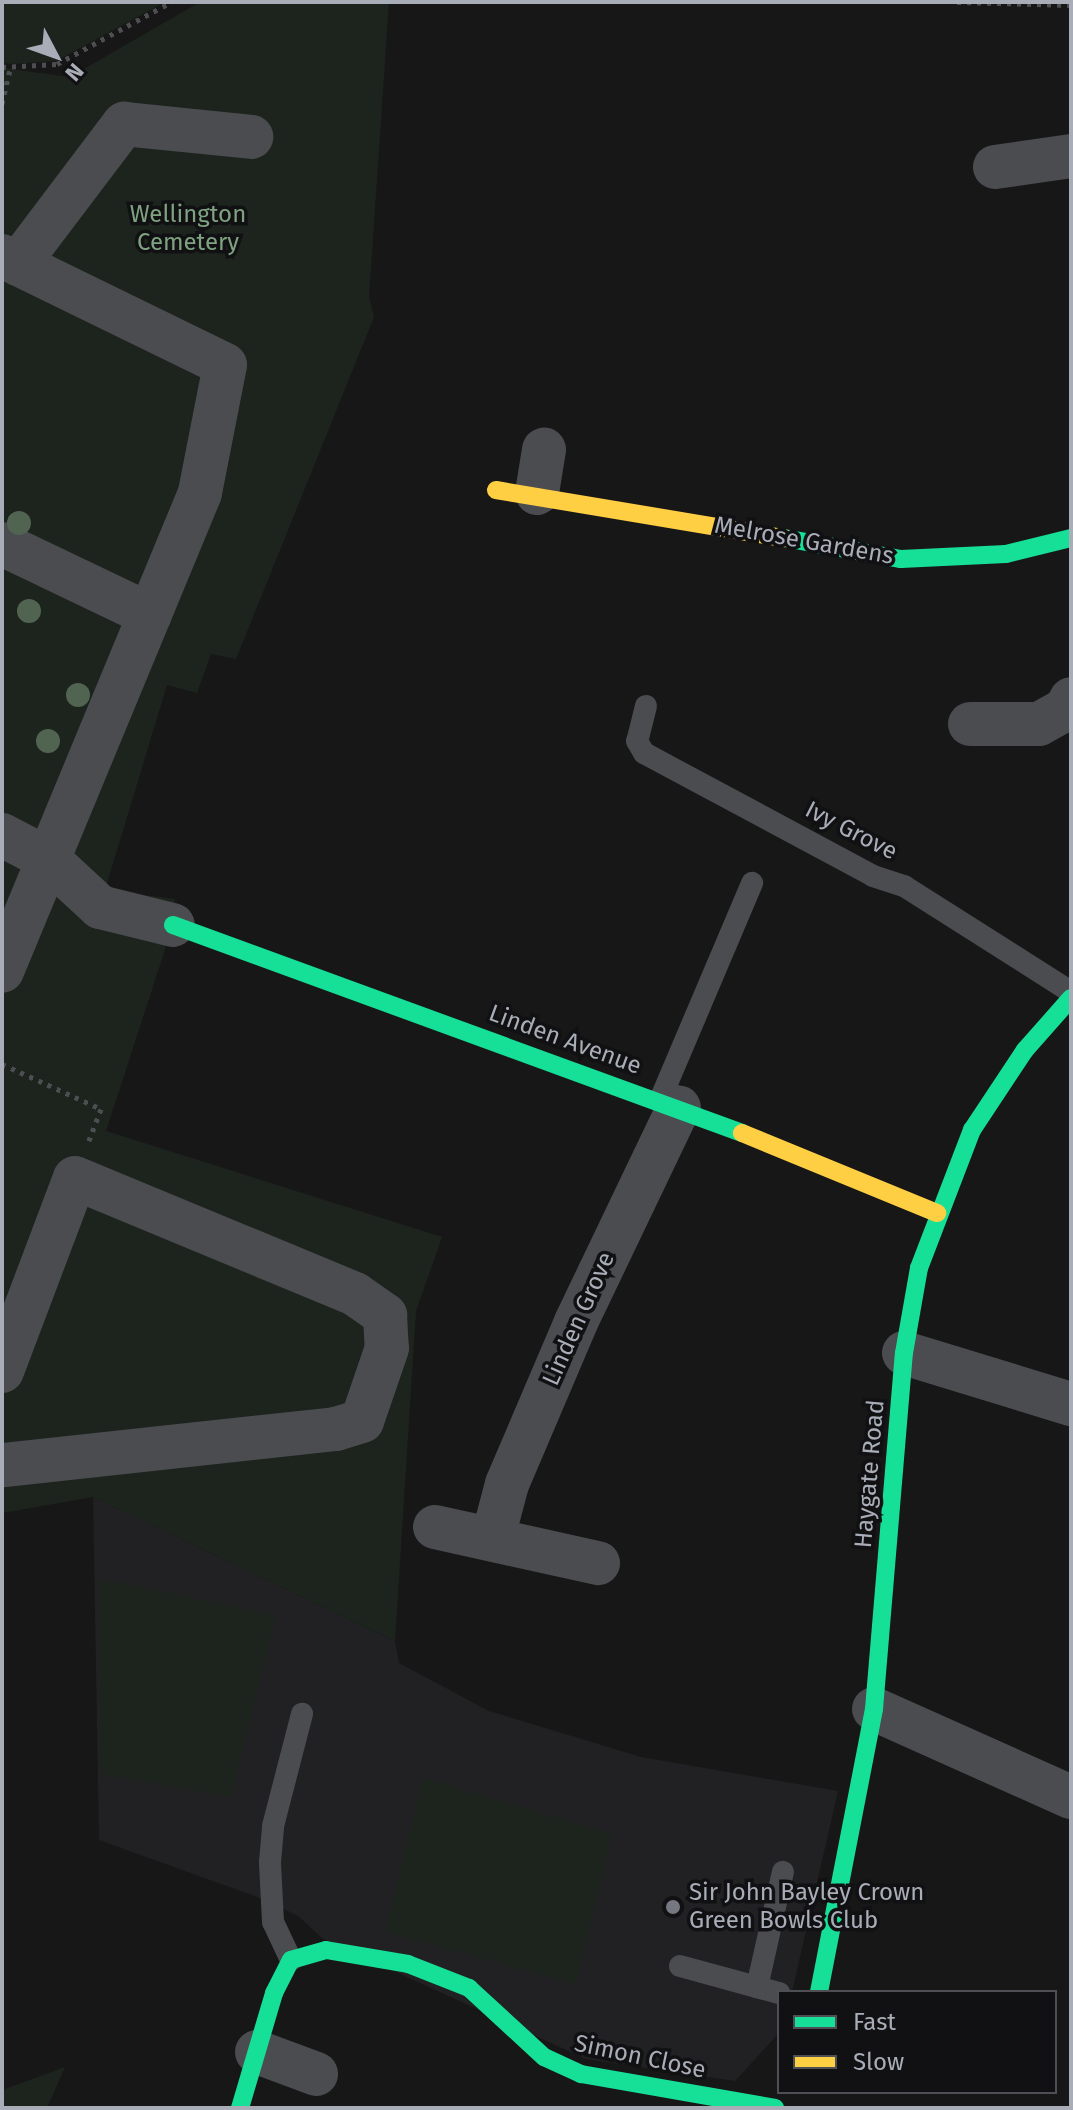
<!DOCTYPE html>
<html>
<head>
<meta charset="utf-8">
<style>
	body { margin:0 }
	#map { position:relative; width:1073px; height:2110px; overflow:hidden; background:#171717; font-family:"Fira Sans",sans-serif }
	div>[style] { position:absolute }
	.built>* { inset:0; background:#212123 }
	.green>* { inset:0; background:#1d241e }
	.path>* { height:5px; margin-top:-2.5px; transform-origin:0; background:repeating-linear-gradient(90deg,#4d4e52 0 4px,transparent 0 10px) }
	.lane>* { height:22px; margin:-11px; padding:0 11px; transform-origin:11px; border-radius:11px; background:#4b4c50 }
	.street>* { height:44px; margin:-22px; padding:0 22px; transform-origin:22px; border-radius:22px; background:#4b4c50 }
	.fast>* { height:18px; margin:-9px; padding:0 9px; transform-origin:9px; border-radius:9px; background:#16e098 }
	.slow>* { height:18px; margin:-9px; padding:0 9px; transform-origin:9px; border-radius:9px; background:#ffcf43 }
	.trees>* { width:24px; height:24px; margin:-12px; border-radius:50%; background:#506451 }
	.dots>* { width:22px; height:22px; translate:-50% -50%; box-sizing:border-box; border:4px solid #111113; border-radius:50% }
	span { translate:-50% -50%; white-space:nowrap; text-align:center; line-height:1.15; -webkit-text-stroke:7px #111113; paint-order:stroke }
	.park-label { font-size:24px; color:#7fa381 }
	.street-label { font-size:24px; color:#a8adb8 }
	.poi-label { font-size:24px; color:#a8adb8 }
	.left { translate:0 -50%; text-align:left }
	.frame { position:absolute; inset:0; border:4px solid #a8adb8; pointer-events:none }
	.legend { position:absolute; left:777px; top:1990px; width:280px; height:104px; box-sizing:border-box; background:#111113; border:2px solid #4d4f55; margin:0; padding:10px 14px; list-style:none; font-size:24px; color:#a8adb8 }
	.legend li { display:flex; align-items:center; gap:16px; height:40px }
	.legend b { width:40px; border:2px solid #4d4f55 }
	.north { position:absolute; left:16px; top:16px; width:80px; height:80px; -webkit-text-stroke:6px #111113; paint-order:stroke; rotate:131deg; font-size:22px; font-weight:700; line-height:32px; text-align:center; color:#a8adb8 }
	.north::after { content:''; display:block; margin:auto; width:28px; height:36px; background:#a8adb8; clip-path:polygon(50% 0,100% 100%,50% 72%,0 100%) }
</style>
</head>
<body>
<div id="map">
	<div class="built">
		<i style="clip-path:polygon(93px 1497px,395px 1641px,399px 1663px,489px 1711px,641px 1757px,838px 1791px,792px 1992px,779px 1992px,779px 2033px,735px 2081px,586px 2059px,322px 1938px,298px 1916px,266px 1900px,99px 1840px)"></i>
	</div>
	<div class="green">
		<i style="clip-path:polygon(2px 2px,165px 2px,56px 61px,11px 64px,2px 63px)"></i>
		<i style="clip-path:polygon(200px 2px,389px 2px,369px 297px,374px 317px,236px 659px,211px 654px,197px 693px,167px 685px,105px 890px,175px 899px,173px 925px,106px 1131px,442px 1237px,416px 1311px,395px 1641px,93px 1497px,2px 1513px,2px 68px,70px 77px)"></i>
		<i style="clip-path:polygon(101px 1579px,276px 1615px,231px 1797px,101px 1774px)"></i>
		<i style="clip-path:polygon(423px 1778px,612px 1834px,576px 1984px,385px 1932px)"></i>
		<i style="clip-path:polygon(65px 2067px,47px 2108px,2px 2108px,2px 2090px)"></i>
	</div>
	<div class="path">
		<i style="left:957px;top:2px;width:114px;rotate:1.5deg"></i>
		<i style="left:2px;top:67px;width:55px;rotate:-3.1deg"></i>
		<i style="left:57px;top:64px;width:130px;rotate:-28.5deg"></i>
		<i style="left:2px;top:104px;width:37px;rotate:-77deg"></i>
		<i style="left:2px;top:1064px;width:109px;rotate:24.4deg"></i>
		<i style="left:101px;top:1109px;width:34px;rotate:111deg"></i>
	</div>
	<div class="lane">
		<i style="left:646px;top:706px;width:36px;rotate:104deg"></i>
		<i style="left:637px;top:741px;width:14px;rotate:60deg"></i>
		<i style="left:644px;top:753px;width:260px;rotate:28.2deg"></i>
		<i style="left:873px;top:876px;width:33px;rotate:18deg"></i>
		<i style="left:904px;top:886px;width:198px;rotate:32.4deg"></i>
		<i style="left:660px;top:1100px;width:236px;rotate:-67deg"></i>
		<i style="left:291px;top:1960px;width:42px;rotate:-115.3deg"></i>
		<i style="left:273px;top:1922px;width:60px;rotate:-92.9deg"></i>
		<i style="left:270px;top:1862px;width:36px;rotate:-85deg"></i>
		<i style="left:273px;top:1826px;width:116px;rotate:-75.5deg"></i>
		<i style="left:680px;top:1966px;width:103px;rotate:15.3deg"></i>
		<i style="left:757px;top:1987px;width:118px;rotate:-77.3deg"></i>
	</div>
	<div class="street">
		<i style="left:995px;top:167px;width:77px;rotate:-8.2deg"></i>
		<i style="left:2px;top:256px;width:248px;rotate:26deg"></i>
		<i style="left:225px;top:365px;width:130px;rotate:101.1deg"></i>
		<i style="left:200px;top:493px;width:517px;rotate:112.5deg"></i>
		<i style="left:18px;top:264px;width:176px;rotate:-52.9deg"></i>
		<i style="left:124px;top:124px;width:128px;rotate:5.8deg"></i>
		<i style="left:537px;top:493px;width:44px;rotate:-80.8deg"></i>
		<i style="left:2px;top:544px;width:164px;rotate:25.6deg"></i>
		<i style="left:970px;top:724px;width:69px"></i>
		<i style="left:1039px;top:724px;width:31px;rotate:-29deg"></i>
		<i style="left:1066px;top:709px;width:11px;rotate:-63deg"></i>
		<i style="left:2px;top:835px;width:52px;rotate:27.6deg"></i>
		<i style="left:48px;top:859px;width:71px;rotate:42.7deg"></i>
		<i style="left:100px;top:907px;width:75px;rotate:13.9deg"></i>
		<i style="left:904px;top:1353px;width:175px;rotate:17deg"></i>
		<i style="left:2px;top:1371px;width:206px;rotate:-69.3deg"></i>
		<i style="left:75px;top:1178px;width:303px;rotate:22.5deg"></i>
		<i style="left:355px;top:1294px;width:37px;rotate:35deg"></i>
		<i style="left:385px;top:1315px;width:33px;rotate:87deg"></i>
		<i style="left:387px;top:1348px;width:77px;rotate:108.9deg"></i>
		<i style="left:362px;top:1421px;width:27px;rotate:163deg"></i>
		<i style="left:336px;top:1429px;width:336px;rotate:173.8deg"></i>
		<i style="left:435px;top:1527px;width:167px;rotate:12.5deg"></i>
		<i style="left:493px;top:1537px;width:55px;rotate:-75.2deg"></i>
		<i style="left:507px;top:1484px;width:176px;rotate:-66.9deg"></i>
		<i style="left:576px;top:1322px;width:238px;rotate:-64.4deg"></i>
		<i style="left:874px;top:1709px;width:216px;rotate:24.1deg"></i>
		<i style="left:257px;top:2052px;width:63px;rotate:20.4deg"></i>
	</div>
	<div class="fast">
		<i style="left:784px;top:538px;width:119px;rotate:10.2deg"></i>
		<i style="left:901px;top:559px;width:105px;rotate:-2.7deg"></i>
		<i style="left:1006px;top:554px;width:67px;rotate:-13.8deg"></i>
		<i style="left:173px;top:925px;width:606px;rotate:20.08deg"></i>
		<i style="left:819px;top:1992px;width:288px;rotate:-79deg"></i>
		<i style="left:874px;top:1709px;width:357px;rotate:-85.2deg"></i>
		<i style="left:904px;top:1353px;width:86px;rotate:-80deg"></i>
		<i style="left:919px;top:1268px;width:148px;rotate:-69deg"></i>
		<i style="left:972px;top:1130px;width:96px;rotate:-56.5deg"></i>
		<i style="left:1025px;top:1050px;width:69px;rotate:-48.5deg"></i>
		<i style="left:240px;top:2108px;width:120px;rotate:-73.5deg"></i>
		<i style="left:274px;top:1993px;width:37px;rotate:-63deg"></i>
		<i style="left:291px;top:1960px;width:36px;rotate:-16deg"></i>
		<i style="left:326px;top:1950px;width:83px;rotate:9.7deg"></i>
		<i style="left:408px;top:1964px;width:66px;rotate:21.5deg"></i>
		<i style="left:469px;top:1988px;width:102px;rotate:42.6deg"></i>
		<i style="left:544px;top:2057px;width:41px;rotate:24.7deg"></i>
		<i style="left:581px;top:2074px;width:197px;rotate:9.9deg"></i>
	</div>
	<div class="slow">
		<i style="left:496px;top:490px;width:292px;rotate:9.5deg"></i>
		<i style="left:742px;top:1133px;width:211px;rotate:22.3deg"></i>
	</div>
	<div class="trees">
		<i style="left:19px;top:523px"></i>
		<i style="left:29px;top:611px"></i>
		<i style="left:78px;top:695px"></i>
		<i style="left:48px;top:741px"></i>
	</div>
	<div class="dots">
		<i style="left:673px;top:1907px;background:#757880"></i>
	</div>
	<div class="park-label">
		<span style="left:188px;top:229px">Wellington<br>Cemetery</span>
	</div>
	<div class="street-label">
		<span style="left:804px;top:541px;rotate:10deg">Melrose Gardens</span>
		<span style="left:851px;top:831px;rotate:27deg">Ivy Grove</span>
		<span style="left:565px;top:1040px;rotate:20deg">Linden Avenue</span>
		<span style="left:579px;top:1319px;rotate:-66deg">Linden Grove</span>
		<span style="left:870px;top:1474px;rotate:-85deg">Haygate Road</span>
		<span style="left:640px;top:2057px;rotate:12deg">Simon Close</span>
	</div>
	<div class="poi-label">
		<span class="left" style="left:689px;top:1907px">Sir John Bayley Crown<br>Green Bowls Club</span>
	</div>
	<div class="frame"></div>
	<ul class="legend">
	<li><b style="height:10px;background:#16e098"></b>Fast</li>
	<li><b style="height:10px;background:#ffcf43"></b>Slow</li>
	</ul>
	<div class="north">N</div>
</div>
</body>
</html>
